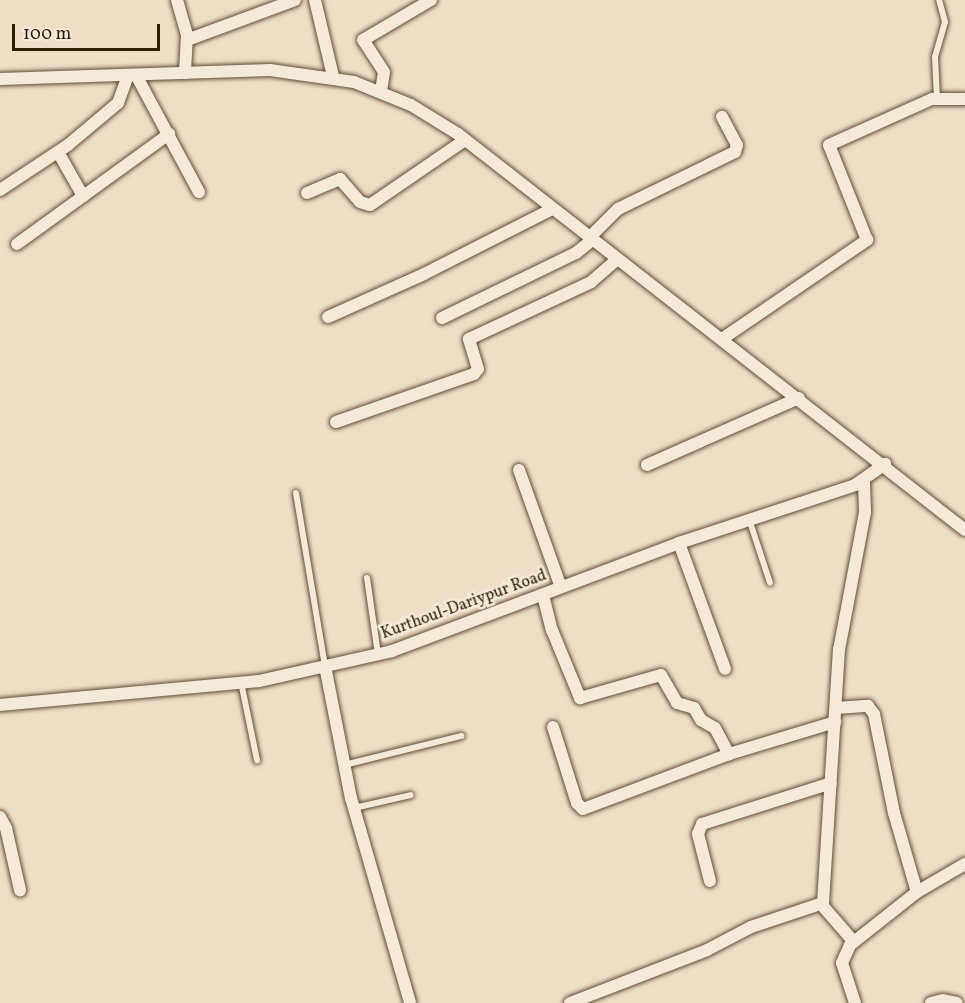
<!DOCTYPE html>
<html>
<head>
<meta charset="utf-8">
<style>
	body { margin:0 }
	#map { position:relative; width:965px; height:1003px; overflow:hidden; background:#efdec6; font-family:Vollkorn,serif }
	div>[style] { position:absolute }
	.roads { filter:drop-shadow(0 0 2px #604c34) drop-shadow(0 0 2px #604c34) }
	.lane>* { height:6px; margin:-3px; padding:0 3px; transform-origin:3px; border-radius:3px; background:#f5eada }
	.street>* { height:12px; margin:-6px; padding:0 6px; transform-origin:6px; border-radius:6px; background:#f5eada }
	span { translate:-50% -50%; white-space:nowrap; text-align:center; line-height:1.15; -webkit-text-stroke:5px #f5eada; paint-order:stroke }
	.street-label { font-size:16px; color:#301c03 }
	.scale { position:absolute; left:12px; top:24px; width:148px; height:27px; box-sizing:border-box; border:3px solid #301c03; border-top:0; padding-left:8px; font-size:18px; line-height:21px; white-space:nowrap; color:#301c03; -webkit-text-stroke:4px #f5eada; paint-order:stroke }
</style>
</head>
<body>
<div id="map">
	<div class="roads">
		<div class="lane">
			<i style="left:937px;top:98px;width:41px;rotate:-92.8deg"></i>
			<i style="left:935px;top:57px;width:36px;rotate:-74deg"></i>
			<i style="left:945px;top:22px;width:23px;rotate:-105deg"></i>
			<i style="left:296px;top:493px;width:175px;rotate:80.5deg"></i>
			<i style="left:749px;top:519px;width:67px;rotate:71.8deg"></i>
			<i style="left:367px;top:578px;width:77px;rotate:81.8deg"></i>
			<i style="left:241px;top:682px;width:80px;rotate:78.4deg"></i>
			<i style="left:344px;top:765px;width:121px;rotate:-13.9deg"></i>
			<i style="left:354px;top:808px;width:58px;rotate:-12.8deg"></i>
		</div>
		<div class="street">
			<i style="left:177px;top:0;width:35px;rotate:74deg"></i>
			<i style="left:187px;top:34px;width:39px;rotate:93deg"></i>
			<i style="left:315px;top:0;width:78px;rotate:76.7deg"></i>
			<i style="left:187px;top:40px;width:115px;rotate:-20.3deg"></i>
			<i style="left:136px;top:75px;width:133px;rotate:61.7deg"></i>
			<i style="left:0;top:79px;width:270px;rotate:-1.9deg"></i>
			<i style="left:270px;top:70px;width:85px;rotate:8.1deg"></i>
			<i style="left:354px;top:82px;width:61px;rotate:22deg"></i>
			<i style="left:411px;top:105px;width:55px;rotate:31.7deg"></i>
			<i style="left:458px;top:134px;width:643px;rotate:37.99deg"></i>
			<i style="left:381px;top:91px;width:19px;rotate:-81deg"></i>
			<i style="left:384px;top:72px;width:38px;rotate:-123deg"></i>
			<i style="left:363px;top:40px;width:79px;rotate:-30.5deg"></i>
			<i style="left:58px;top:152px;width:51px;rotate:60.4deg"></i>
			<i style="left:0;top:190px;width:82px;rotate:-33.5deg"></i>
			<i style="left:68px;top:145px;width:65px;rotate:-40deg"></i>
			<i style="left:118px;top:103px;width:29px;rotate:-70deg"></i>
			<i style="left:307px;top:193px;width:36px;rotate:-23deg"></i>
			<i style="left:340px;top:179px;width:30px;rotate:49deg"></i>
			<i style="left:360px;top:202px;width:10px;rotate:17deg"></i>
			<i style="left:370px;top:205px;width:115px;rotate:-34.4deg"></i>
			<i style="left:589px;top:238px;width:41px;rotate:-45deg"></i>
			<i style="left:618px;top:209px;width:130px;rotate:-26deg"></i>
			<i style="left:735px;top:152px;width:7px;rotate:-74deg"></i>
			<i style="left:737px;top:145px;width:32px;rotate:-118deg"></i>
			<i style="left:17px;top:244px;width:188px;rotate:-35.9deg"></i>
			<i style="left:328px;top:317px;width:105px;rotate:-24.1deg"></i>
			<i style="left:424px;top:274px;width:144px;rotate:-26.9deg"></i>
			<i style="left:442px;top:318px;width:149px;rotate:-25.9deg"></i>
			<i style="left:576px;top:253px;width:21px;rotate:-39deg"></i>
			<i style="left:722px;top:339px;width:176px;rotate:-34.3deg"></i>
			<i style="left:867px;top:240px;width:102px;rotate:-111.8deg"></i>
			<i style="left:829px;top:145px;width:113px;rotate:-24.1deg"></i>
			<i style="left:932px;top:99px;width:33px"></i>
			<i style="left:336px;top:422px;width:146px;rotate:-19.2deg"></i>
			<i style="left:474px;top:374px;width:6px;rotate:-51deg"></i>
			<i style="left:478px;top:369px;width:31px;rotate:-107deg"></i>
			<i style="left:469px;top:339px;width:135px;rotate:-25deg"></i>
			<i style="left:591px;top:282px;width:35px;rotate:-41deg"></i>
			<i style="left:647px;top:465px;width:166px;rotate:-23.8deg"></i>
			<i style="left:519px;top:470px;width:124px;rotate:70.3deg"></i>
			<i style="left:679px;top:543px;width:134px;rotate:69.9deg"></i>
			<i style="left:543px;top:595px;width:36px;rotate:76deg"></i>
			<i style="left:552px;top:630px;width:74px;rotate:67.6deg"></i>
			<i style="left:580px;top:698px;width:84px;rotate:-15.9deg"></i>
			<i style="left:661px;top:675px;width:32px;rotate:60deg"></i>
			<i style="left:677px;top:703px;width:18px;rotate:16deg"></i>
			<i style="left:694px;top:708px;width:14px;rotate:60deg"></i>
			<i style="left:701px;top:720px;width:16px;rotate:30deg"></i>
			<i style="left:715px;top:728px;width:30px;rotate:62deg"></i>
			<i style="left:325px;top:666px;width:135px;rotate:78.9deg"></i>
			<i style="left:351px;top:798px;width:213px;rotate:73.9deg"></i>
			<i style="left:0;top:705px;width:260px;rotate:-5.3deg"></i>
			<i style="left:259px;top:681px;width:136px;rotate:-12.7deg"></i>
			<i style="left:392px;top:651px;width:307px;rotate:-20.6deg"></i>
			<i style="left:679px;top:543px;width:185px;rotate:-18.2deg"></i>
			<i style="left:855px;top:485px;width:37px;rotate:-35deg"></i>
			<i style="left:836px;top:708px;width:32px;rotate:-4deg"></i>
			<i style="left:868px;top:706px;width:10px;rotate:53deg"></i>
			<i style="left:874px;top:714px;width:101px;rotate:78.6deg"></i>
			<i style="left:894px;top:813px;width:82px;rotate:73.8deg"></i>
			<i style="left:553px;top:727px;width:80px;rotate:72.5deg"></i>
			<i style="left:577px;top:803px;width:8px;rotate:45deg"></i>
			<i style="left:583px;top:809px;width:156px;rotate:-20.6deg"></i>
			<i style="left:729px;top:754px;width:111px;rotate:-16.8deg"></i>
			<i style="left:0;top:817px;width:13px;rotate:61deg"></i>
			<i style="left:6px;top:828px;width:64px;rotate:77.3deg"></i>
			<i style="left:710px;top:881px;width:49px;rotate:-104.3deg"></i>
			<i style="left:698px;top:834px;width:11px;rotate:-68deg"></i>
			<i style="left:702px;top:824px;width:135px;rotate:-17.6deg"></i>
			<i style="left:821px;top:904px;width:49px;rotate:49.1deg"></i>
			<i style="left:570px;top:1003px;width:147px;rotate:-21.1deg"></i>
			<i style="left:707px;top:950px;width:50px;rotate:-27.6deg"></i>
			<i style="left:751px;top:927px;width:76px;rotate:-18.4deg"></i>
			<i style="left:823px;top:903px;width:254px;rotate:-86.4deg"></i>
			<i style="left:839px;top:650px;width:140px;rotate:-79.3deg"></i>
			<i style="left:865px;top:512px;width:32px;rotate:-92deg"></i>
			<i style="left:855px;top:1003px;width:42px;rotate:-108deg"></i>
			<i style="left:842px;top:963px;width:20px;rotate:-66deg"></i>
			<i style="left:850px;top:945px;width:85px;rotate:-38.3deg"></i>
			<i style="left:917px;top:892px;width:56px;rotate:-30.3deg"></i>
			<i style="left:931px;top:1003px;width:12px;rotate:-14deg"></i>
			<i style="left:943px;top:1000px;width:14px;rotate:12deg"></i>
		</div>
	</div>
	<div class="street-label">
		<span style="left:464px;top:605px;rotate:-20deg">Kurthoul-Dariypur Road</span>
	</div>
	<div class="scale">100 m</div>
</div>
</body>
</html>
